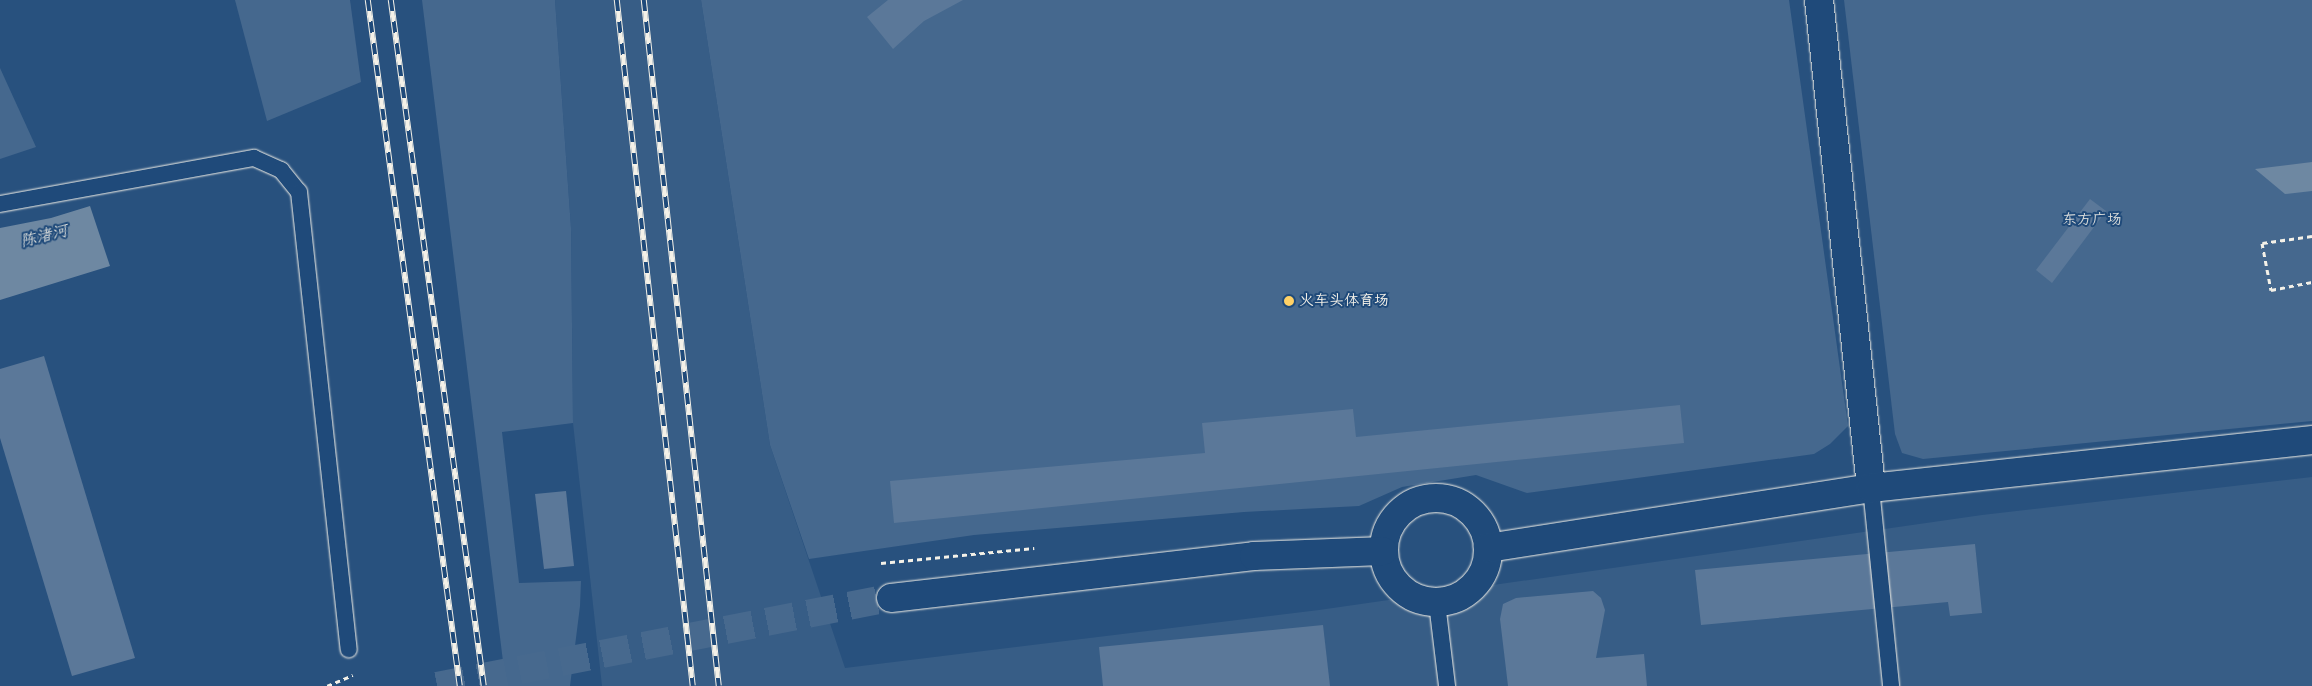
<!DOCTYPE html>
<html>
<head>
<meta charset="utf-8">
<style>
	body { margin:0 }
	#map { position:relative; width:2312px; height:686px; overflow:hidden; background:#28517e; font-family:Pangolin,"LXGW WenKai TC",sans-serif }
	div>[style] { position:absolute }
	.built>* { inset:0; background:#375d86 }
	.green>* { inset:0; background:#45688e }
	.water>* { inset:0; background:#6e88a2 }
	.building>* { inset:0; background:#5b7899 }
	.secondary-tunnel>* { height:28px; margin-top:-14px; transform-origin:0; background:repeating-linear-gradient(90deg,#47698e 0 28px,transparent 0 42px) }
	.path>* { height:3px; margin-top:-1.5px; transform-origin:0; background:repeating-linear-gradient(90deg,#f4f1e8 0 5px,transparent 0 9px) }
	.roads { filter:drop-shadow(0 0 1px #f4f1e8) drop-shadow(0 0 1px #f4f1e8) }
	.lane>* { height:16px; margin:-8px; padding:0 8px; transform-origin:8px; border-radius:8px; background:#1f4a7a }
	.street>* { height:28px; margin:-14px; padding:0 14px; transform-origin:14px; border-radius:14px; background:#1f4a7a }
	.secondary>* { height:28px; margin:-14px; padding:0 14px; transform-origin:14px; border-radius:14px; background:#1f4a7a }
	.secondary>.ring { margin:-14px; padding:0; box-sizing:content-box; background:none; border:28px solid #1f4a7a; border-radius:50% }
	.rail>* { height:5.5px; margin-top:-2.75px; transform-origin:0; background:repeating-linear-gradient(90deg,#1f4a7a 0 11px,#f4f1e8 0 22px); box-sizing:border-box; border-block:1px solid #f4f1e8 }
	.dots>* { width:14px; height:14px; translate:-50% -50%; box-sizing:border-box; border:2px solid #1f4a7a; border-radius:50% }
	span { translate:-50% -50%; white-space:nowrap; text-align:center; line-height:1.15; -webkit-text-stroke:4px #1f4a7a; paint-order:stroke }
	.park-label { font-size:15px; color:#dadcda }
	.poi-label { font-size:15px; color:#f4f1e8 }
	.left { translate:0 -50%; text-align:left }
	.water-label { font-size:16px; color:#d9dcda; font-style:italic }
</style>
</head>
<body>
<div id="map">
	<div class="built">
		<i style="clip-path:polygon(555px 0,701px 0,770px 445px,845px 668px,1319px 610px,1982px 515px,2312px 477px,2312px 686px,602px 686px,573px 423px,571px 228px)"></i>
	</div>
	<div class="green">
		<i style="clip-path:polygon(235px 0,350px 0,361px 82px,267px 121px)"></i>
		<i style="clip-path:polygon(422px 0,555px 0,571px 228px,573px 423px,502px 432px,519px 583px,581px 581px,580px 606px,570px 686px,506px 686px)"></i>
		<i style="clip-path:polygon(701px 0,1789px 0,1848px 426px,1830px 444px,1814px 454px,1527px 493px,1476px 475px,1402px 487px,1359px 506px,1244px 512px,974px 535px,809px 559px,770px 445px)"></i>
		<i style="clip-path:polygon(1844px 0,2312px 0,2312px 421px,1923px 459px,1902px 453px,1895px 434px)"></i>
		<i style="clip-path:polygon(0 68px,36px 147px,0 159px)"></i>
	</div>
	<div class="water">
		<i style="clip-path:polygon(2312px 162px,2312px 191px,2285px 194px,2255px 169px)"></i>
		<i style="clip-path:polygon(90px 206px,110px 266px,0 300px,0 228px,51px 218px)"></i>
	</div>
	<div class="building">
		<i style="clip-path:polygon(888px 0,963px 0,924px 21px,893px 49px,867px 17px)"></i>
		<i style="clip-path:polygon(2090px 199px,2106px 211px,2052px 283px,2036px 270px)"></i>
		<i style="clip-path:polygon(44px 356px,135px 658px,72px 676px,0 438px,0 369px)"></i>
		<i style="clip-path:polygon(1680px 405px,1684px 443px,894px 523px,890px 481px,1205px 453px,1202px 423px,1353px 409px,1356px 437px)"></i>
		<i style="clip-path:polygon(566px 491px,574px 566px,544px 569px,535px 494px)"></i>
		<i style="clip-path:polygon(1975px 544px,1982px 613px,1950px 616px,1948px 602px,1701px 625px,1695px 570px)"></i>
		<i style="clip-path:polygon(1593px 591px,1601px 598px,1605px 610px,1596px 658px,1644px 654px,1647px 686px,1508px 686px,1500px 619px,1503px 604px,1516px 598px)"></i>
		<i style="clip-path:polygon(1323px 625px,1330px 686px,1103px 686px,1099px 647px)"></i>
	</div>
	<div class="secondary-tunnel">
		<i style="left:437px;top:686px;width:462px;rotate:-11deg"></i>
	</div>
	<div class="path">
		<i style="left:2312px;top:236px;width:50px;rotate:172deg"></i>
		<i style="left:2262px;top:243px;width:48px;rotate:79.2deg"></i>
		<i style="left:2271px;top:290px;width:42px;rotate:-11deg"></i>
		<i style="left:881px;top:563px;width:154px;rotate:-5.6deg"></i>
		<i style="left:327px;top:686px;width:28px;rotate:-23deg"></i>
	</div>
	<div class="roads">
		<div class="lane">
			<i style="left:0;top:204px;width:258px;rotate:-10.3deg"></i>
			<i style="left:254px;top:158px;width:30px;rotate:24deg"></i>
			<i style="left:281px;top:170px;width:28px;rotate:51deg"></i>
			<i style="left:299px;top:192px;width:460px;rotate:83.8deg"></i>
			<i style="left:1871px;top:488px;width:199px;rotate:84.2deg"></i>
			<i style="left:1437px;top:603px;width:84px;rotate:83.1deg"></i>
		</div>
		<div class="street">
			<i style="left:1819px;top:0;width:491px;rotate:83.9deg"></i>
		</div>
		<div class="secondary">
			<i class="ring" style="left:1384px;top:498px;width:76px;height:76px"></i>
			<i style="left:1488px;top:548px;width:388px;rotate:-8.9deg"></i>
			<i style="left:1871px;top:488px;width:444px;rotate:-6.2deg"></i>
			<i style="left:891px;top:598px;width:365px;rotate:-6.6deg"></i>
			<i style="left:1254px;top:556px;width:129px;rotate:-2.2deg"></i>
		</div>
	</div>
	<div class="rail">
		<i style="left:368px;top:0;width:692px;rotate:82.36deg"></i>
		<i style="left:391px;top:0;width:692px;rotate:82.28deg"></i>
		<i style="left:617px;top:0;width:690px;rotate:83.68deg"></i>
		<i style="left:644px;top:0;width:690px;rotate:83.76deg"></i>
	</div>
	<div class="dots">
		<i style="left:1289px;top:301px;background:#ffd166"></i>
	</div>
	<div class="park-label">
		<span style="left:2092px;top:220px">东方广场</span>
	</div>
	<div class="poi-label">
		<span class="left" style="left:1299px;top:301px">火车头体育场</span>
	</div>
	<div class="water-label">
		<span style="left:44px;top:236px;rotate:-14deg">陈渚河</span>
	</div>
</div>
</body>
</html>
